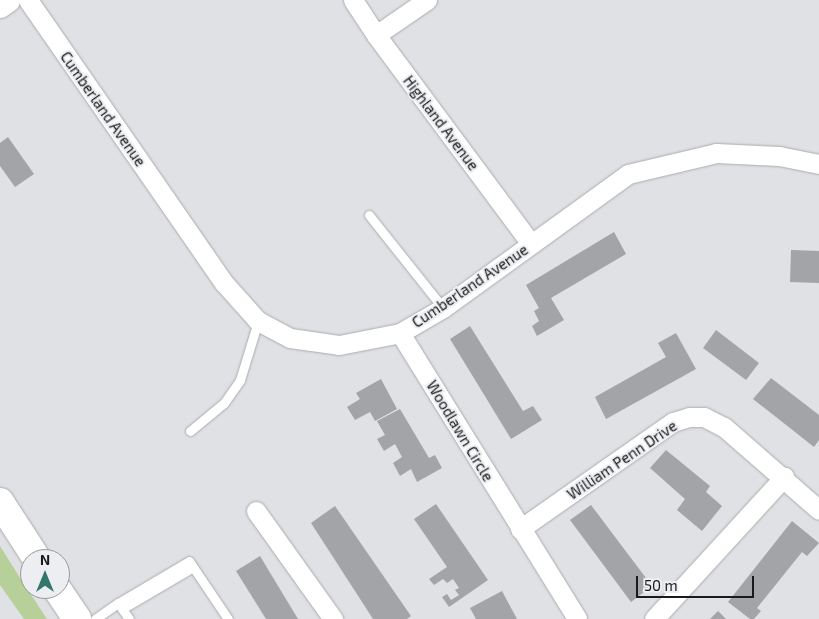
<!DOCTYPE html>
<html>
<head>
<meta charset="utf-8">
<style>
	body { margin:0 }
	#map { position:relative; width:819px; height:619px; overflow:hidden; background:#dfe1e4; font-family:"Exo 2",sans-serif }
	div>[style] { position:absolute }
	.green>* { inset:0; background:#b7cf99 }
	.building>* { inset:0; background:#a2a4a7 }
	.roads { filter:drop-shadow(0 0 1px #aaacaf) drop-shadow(0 0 1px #aaacaf) }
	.lane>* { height:9px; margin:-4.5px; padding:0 4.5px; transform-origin:4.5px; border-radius:4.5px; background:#fff }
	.street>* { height:19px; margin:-9.5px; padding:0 9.5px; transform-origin:9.5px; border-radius:9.5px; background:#fff }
	.secondary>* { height:26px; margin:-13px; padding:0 13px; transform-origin:13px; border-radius:13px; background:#fff }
	.primary>* { height:28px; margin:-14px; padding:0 14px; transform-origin:14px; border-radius:14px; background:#fff }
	span { translate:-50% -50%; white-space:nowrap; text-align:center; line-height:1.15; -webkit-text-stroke:4px #eceef1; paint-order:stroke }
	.street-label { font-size:15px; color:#191a1b }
	.north { position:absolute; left:20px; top:549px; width:50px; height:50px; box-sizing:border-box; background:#eceef1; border:1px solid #98999b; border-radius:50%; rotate:0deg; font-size:14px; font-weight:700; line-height:20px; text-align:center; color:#191a1b }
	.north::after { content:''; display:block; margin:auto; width:18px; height:22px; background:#32776d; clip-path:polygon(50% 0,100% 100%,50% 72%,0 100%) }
	.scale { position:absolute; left:636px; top:576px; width:118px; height:22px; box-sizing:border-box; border:2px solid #191a1b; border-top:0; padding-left:6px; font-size:15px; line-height:18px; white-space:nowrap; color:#191a1b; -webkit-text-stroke:4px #eceef1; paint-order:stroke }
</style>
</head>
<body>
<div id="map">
	<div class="green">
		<i style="clip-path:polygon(0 546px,22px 581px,47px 619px,24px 619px,0 585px)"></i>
	</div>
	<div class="building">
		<i style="clip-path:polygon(8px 137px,34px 174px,15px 187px,0 166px,0 143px)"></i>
		<i style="clip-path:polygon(614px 232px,626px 254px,551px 298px,564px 320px,537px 336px,532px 326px,539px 321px,534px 311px,539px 308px,526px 285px)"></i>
		<i style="clip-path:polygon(791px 250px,819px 251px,819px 283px,790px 282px)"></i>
		<i style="clip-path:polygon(470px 326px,523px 411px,533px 406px,542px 420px,511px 439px,450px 339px)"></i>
		<i style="clip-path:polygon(716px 330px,759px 363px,746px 380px,703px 348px)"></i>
		<i style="clip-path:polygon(676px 333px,696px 369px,606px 419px,595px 397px,666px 357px,658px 343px)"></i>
		<i style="clip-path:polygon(771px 378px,819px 415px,819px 440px,814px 447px,753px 399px)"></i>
		<i style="clip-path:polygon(381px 379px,397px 409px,375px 421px,370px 412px,355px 420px,347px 407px,360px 399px,356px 393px)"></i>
		<i style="clip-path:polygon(400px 409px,429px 458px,435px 455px,442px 468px,417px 482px,411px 469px,400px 476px,393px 463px,402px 457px,395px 444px,384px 451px,377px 439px,385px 435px,377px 421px)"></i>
		<i style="clip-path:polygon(666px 450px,710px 486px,706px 492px,722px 506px,702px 531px,677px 510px,685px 499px,650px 468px)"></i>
		<i style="clip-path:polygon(436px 504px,488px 580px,449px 607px,442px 597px,447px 594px,451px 600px,459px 595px,455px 590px,459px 588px,453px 579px,447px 583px,443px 579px,434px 585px,429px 579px,447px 567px,414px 519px)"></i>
		<i style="clip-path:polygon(591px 505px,652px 586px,631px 602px,570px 520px)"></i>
		<i style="clip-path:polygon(335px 506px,411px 616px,407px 619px,373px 619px,311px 523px)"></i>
		<i style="clip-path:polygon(792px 521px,819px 543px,807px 556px,802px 552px,757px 608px,761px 611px,754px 619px,750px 619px,728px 602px)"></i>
		<i style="clip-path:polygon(260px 556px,298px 619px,266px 619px,236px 571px)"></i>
		<i style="clip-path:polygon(502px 591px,517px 619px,476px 619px,470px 608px)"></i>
		<i style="clip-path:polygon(718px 611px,726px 619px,710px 619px)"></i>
	</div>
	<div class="roads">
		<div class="lane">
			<i style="left:369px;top:215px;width:119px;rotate:51.5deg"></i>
			<i style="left:190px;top:431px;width:44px;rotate:-39.5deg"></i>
			<i style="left:224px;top:403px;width:28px;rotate:-55deg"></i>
			<i style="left:240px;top:380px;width:62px;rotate:-73deg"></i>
			<i style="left:118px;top:603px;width:82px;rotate:-30.6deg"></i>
			<i style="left:189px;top:561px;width:70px;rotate:56.1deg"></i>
			<i style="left:122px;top:609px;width:82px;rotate:-30.6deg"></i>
			<i style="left:95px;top:619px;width:28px;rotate:-35deg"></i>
			<i style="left:118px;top:603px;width:19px;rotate:55deg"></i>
		</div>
		<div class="street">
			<i style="left:28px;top:0;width:344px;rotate:55.3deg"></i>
			<i style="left:224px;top:283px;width:51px;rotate:48.2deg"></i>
			<i style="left:258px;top:321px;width:36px;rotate:28deg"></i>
			<i style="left:290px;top:338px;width:49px;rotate:8.1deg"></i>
			<i style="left:339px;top:345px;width:62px;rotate:-11.1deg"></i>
			<i style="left:400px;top:333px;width:50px;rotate:-30.2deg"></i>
			<i style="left:443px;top:308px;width:228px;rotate:-35.9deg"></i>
			<i style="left:628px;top:174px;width:90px;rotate:-13.4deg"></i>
			<i style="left:716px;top:153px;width:63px;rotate:2.7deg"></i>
			<i style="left:779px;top:156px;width:41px;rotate:11.3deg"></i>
			<i style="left:353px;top:0;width:42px;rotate:56.7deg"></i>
			<i style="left:376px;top:35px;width:260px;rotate:53.4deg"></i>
			<i style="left:376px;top:35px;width:62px;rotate:-34.5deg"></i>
			<i style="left:400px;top:333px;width:336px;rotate:58.2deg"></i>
			<i style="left:256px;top:511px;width:133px;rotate:54.5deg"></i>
			<i style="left:520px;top:529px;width:187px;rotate:-35deg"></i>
			<i style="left:673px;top:422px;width:17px;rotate:-17deg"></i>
			<i style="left:689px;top:417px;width:15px"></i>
			<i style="left:704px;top:417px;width:22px;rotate:27deg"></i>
			<i style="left:724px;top:427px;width:126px;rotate:41.1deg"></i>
			<i style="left:654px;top:619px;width:193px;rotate:-47.5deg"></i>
		</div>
		<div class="secondary">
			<i style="left:0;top:5px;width:9px;rotate:-36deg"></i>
		</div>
		<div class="primary">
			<i style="left:0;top:502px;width:68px;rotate:57deg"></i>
			<i style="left:57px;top:589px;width:36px;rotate:56deg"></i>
		</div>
	</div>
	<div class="street-label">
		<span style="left:103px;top:109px;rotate:55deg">Cumberland Avenue</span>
		<span style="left:441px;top:123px;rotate:53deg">Highland Avenue</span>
		<span style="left:470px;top:286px;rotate:-34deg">Cumberland Avenue</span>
		<span style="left:460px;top:431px;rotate:59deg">Woodlawn Circle</span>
		<span style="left:622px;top:460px;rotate:-34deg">William Penn Drive</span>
	</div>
	<div class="north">N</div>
	<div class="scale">50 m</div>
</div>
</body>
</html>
